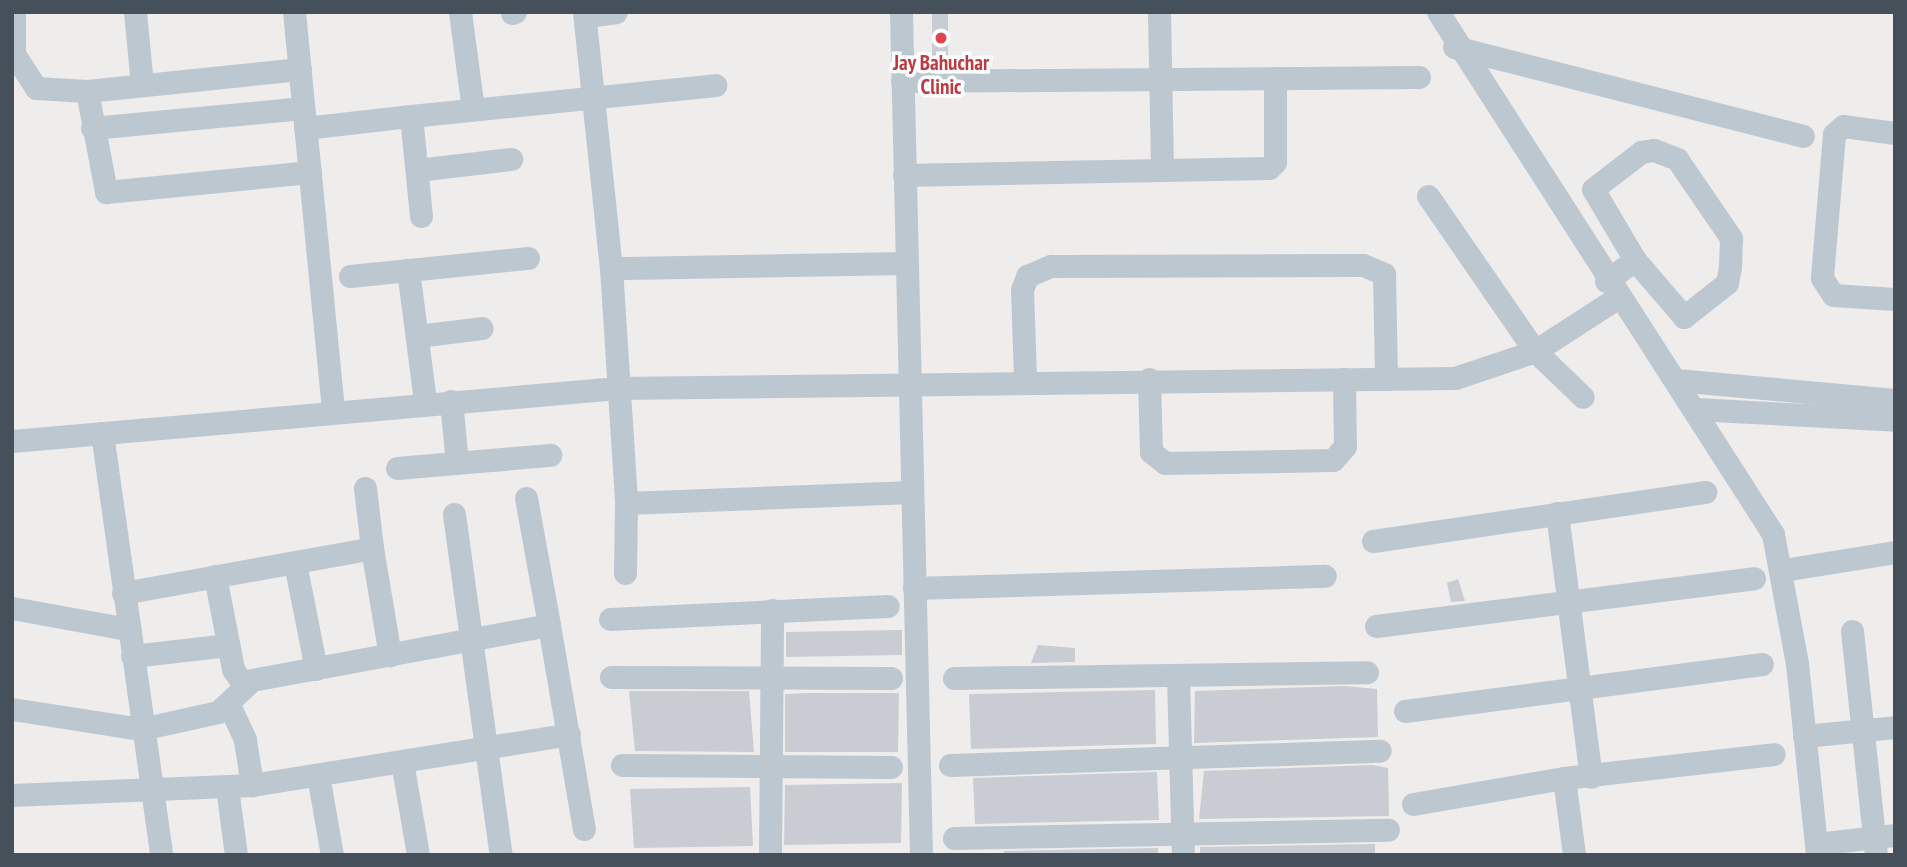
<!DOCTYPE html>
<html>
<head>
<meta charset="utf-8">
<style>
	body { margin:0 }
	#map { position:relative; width:1907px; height:867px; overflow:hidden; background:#efecec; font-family:"PT Sans Narrow",sans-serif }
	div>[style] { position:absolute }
	.building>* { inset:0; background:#c9ccd2 }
	.minor>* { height:23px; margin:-11.5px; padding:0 11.5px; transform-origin:11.5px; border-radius:11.5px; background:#bdc7cf }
	.dots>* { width:19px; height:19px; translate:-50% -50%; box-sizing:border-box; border:4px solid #fff; border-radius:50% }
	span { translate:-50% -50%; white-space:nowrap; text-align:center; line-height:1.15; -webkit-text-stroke:7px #fff; paint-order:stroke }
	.health-label { font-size:21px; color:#be3a42; font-weight:700 }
	.frame { position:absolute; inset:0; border:14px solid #45505a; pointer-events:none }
</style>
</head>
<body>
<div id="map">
	<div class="building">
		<i style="clip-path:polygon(932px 12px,948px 12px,948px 67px,932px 67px)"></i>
		<i style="clip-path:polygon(1458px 579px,1465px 601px,1451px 602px,1447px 583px)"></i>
		<i style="clip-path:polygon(902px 630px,902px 655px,786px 657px,786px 632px)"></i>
		<i style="clip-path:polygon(1038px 645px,1075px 648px,1075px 662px,1031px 663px)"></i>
		<i style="clip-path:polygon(1344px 686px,1377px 689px,1378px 737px,1194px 743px,1195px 691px)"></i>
		<i style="clip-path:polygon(1155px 690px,1156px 744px,971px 749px,969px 694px)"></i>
		<i style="clip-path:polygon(629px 691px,749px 691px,754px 752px,635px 751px)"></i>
		<i style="clip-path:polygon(807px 693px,899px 693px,898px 752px,785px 752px,785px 694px)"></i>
		<i style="clip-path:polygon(1372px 765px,1388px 768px,1389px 816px,1199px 819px,1204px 771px)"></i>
		<i style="clip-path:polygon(1157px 772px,1159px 820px,975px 824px,973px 778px)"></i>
		<i style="clip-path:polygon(902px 783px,901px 843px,784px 845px,785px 785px)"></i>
		<i style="clip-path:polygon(750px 787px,753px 846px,634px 848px,630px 789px)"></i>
		<i style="clip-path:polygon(1375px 844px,1375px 855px,1200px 855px,1200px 847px)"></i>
		<i style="clip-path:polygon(1158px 848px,1158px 855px,1003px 855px,1004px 851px)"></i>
	</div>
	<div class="minor">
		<i style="left:14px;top:12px;width:42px;rotate:90deg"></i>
		<i style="left:14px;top:54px;width:40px;rotate:57.1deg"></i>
		<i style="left:36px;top:88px;width:51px;rotate:3.4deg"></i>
		<i style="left:87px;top:91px;width:214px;rotate:-5.9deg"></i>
		<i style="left:135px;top:12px;width:73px;rotate:84.5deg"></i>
		<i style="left:294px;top:12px;width:401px;rotate:84.4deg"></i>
		<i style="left:460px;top:12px;width:98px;rotate:82.4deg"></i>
		<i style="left:584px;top:12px;width:257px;rotate:84deg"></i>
		<i style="left:901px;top:12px;width:843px;rotate:88.64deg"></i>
		<i style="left:1159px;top:12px;width:158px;rotate:88.9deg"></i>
		<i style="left:1438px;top:12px;width:620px;rotate:57.31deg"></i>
		<i style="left:1773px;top:534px;width:132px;rotate:79.5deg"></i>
		<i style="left:1797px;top:664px;width:192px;rotate:84deg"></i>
		<i style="left:512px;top:13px;width:3px;rotate:-18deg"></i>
		<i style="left:585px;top:16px;width:31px;rotate:-7deg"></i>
		<i style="left:1454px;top:47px;width:360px;rotate:14.3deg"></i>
		<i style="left:902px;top:81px;width:517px;rotate:-0.44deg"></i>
		<i style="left:87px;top:91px;width:103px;rotate:79.3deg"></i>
		<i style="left:106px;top:192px;width:205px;rotate:-5.6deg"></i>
		<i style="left:92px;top:128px;width:212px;rotate:-5.4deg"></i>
		<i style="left:305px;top:128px;width:107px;rotate:-6.5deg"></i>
		<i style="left:1895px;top:133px;width:52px;rotate:-172.3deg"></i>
		<i style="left:1843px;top:126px;width:12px;rotate:138deg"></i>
		<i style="left:1834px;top:134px;width:144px;rotate:94.8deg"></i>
		<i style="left:1822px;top:278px;width:20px;rotate:57deg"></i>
		<i style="left:1833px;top:295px;width:62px;rotate:3.7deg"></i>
		<i style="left:417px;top:170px;width:95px;rotate:-6.7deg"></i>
		<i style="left:904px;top:175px;width:365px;rotate:-1.1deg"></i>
		<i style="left:1269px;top:168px;width:8px;rotate:-45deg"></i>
		<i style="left:1275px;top:162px;width:84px;rotate:-90deg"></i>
		<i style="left:1428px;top:196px;width:188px;rotate:55.4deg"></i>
		<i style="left:1535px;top:351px;width:66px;rotate:43.8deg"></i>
		<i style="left:421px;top:216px;width:100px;rotate:-95.7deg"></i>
		<i style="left:411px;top:116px;width:306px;rotate:-5.8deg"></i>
		<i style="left:906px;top:263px;width:295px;rotate:179deg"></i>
		<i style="left:611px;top:268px;width:235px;rotate:86.3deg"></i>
		<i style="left:626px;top:503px;width:286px;rotate:-2.2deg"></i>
		<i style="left:408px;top:270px;width:132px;rotate:82.6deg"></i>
		<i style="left:350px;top:276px;width:179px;rotate:-5.8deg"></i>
		<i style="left:1606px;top:281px;width:36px;rotate:-36deg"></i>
		<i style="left:1635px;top:260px;width:82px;rotate:-120.6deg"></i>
		<i style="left:1593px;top:189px;width:61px;rotate:-37.6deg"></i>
		<i style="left:1641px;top:152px;width:13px;rotate:-9deg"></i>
		<i style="left:1654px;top:150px;width:25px;rotate:21deg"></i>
		<i style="left:1677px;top:159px;width:96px;rotate:55.6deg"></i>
		<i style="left:1731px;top:238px;width:29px;rotate:92deg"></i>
		<i style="left:1730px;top:267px;width:16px;rotate:101deg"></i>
		<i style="left:1727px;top:283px;width:55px;rotate:141.7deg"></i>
		<i style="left:1684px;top:317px;width:75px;rotate:-130.7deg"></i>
		<i style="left:417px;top:336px;width:65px;rotate:-7deg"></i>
		<i style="left:1025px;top:379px;width:89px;rotate:-91.9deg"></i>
		<i style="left:1022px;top:290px;width:15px;rotate:-70deg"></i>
		<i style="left:1027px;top:276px;width:26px;rotate:-23deg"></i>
		<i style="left:1051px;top:266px;width:312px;rotate:-0.2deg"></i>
		<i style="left:1363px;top:265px;width:23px;rotate:23deg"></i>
		<i style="left:1384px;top:274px;width:105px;rotate:88.9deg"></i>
		<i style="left:1149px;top:379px;width:73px;rotate:88.4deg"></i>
		<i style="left:1151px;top:452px;width:18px;rotate:38deg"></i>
		<i style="left:1165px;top:463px;width:168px;rotate:-1deg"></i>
		<i style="left:1333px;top:460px;width:18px;rotate:-49deg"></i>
		<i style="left:1345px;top:446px;width:67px;rotate:-90.9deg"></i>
		<i style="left:1676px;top:380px;width:220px;rotate:5.2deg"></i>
		<i style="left:451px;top:401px;width:62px;rotate:84.5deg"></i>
		<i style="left:1695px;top:409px;width:200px;rotate:3.1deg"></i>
		<i style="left:102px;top:433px;width:426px;rotate:82deg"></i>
		<i style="left:12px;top:441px;width:608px;rotate:-5deg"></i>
		<i style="left:618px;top:388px;width:837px;rotate:-0.68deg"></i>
		<i style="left:1455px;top:378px;width:84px;rotate:-18.6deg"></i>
		<i style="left:1535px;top:351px;width:98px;rotate:-32.9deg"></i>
		<i style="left:397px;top:468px;width:154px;rotate:-4.9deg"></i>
		<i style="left:365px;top:488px;width:60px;rotate:83.3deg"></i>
		<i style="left:526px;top:498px;width:129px;rotate:79.7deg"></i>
		<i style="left:1557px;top:513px;width:266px;rotate:82.7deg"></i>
		<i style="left:454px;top:514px;width:344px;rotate:82.2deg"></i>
		<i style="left:1373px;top:541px;width:336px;rotate:-8.4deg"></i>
		<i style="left:295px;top:563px;width:108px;rotate:78.8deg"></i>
		<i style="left:1783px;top:570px;width:113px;rotate:-9.1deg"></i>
		<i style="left:625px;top:573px;width:70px;rotate:-89.2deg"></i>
		<i style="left:215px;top:576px;width:95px;rotate:79deg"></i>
		<i style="left:233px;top:669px;width:20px;rotate:57deg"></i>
		<i style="left:914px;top:588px;width:411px;rotate:-1.7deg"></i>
		<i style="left:123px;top:593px;width:253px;rotate:-10.2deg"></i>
		<i style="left:372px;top:548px;width:109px;rotate:80.5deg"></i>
		<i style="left:12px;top:608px;width:118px;rotate:10.3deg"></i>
		<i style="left:610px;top:619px;width:278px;rotate:-2.7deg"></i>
		<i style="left:1376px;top:626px;width:381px;rotate:-7.2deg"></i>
		<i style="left:1852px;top:631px;width:225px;rotate:83.9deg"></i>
		<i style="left:132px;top:656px;width:97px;rotate:-6.5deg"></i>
		<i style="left:611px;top:677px;width:280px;rotate:0.2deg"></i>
		<i style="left:954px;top:678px;width:413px;rotate:-0.8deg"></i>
		<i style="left:1178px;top:678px;width:177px;rotate:88.4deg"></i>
		<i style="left:229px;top:705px;width:38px;rotate:65deg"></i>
		<i style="left:245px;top:740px;width:46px;rotate:81.2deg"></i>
		<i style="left:12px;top:709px;width:131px;rotate:8.8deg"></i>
		<i style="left:141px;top:729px;width:79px;rotate:-12.4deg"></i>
		<i style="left:218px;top:712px;width:47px;rotate:-43.3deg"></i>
		<i style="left:252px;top:680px;width:302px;rotate:-10.5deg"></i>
		<i style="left:549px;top:625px;width:207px;rotate:80.3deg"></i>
		<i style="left:1405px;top:711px;width:360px;rotate:-7.5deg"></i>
		<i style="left:1804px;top:736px;width:91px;rotate:-5.6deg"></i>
		<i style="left:402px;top:762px;width:94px;rotate:80.2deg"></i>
		<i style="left:622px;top:765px;width:269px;rotate:0.4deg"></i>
		<i style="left:950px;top:765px;width:430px;rotate:-1.9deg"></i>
		<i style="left:318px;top:775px;width:81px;rotate:80.1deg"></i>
		<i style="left:1564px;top:778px;width:78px;rotate:82.6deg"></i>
		<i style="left:227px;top:787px;width:69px;rotate:82.5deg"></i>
		<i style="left:12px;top:795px;width:240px;rotate:-2.4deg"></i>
		<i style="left:252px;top:785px;width:321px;rotate:-9.1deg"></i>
		<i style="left:1413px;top:804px;width:153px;rotate:-9.8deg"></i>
		<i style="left:1564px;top:778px;width:211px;rotate:-6.5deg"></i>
		<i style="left:954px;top:838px;width:434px;rotate:-1.1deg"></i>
		<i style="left:1816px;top:844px;width:80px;rotate:-6.5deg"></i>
		<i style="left:770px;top:855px;width:245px;rotate:-89.5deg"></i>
	</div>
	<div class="dots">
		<i style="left:941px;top:38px;background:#e0444e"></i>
	</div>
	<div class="health-label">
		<span style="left:941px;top:75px">Jay Bahuchar<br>Clinic</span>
	</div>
	<div class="frame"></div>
</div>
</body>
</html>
